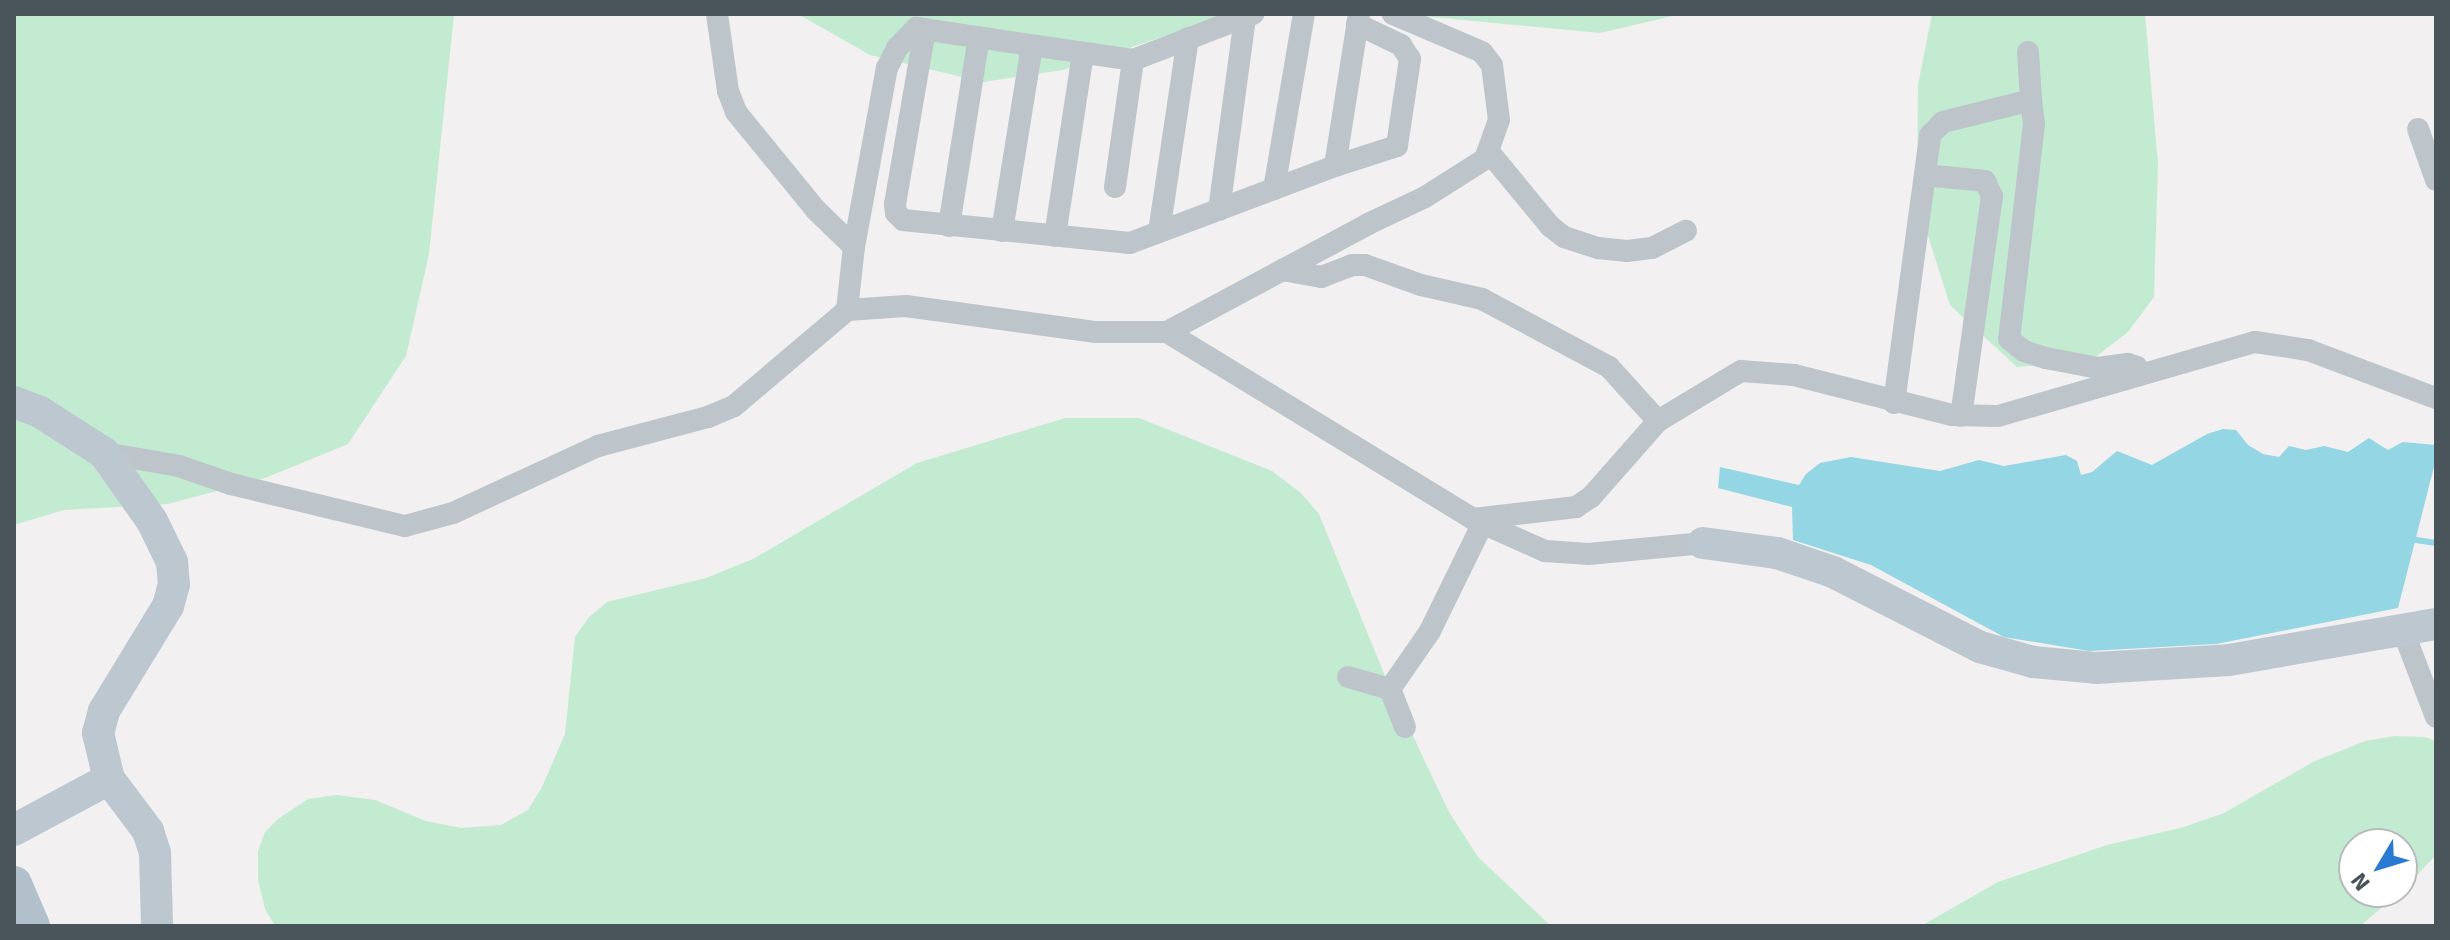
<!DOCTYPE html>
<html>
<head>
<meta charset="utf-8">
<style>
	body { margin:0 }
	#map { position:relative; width:2450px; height:940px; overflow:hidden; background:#f2f0f0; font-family:Signika,sans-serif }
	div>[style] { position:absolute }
	.green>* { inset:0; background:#c3ebd1 }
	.water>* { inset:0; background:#94d6e4 }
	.stream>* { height:6px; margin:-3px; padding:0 3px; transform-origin:3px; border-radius:3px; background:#94d6e4 }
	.street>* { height:22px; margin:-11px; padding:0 11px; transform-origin:11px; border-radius:11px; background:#bdc5cb }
	.secondary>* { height:32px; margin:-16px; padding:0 16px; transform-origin:16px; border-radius:16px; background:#bdc7d0 }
	.primary>* { height:36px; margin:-18px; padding:0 18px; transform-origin:18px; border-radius:18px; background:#b2c0cc }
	span { translate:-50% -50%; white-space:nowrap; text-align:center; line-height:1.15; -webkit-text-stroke:6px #fff; paint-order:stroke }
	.frame { position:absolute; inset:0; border:16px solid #4a545b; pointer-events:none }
	.north { position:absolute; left:2338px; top:828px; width:80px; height:80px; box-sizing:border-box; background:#fff; border:2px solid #b7bbbd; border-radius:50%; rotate:232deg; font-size:22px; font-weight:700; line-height:32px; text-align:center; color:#4a545b }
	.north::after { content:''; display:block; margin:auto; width:28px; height:36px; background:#2b7ad1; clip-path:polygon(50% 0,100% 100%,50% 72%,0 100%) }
</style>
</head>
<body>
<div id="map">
	<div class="green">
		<i style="clip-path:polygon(14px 14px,454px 14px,429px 254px,406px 356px,348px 444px,265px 478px,168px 504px,64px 510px,14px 525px)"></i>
		<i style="clip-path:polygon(798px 14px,1264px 14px,1168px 35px,1063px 70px,983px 82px,870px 55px)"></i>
		<i style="clip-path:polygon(1401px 14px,1681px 14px,1600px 33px)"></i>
		<i style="clip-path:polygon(1932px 14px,2145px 14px,2158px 164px,2154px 297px,2128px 332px,2089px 362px,2017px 367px,1950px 305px,1917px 201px,1918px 85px)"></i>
		<i style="clip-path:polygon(1065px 418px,1139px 418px,1272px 471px,1301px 493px,1319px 514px,1387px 681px,1449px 812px,1478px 857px,1551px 926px,275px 926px,265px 909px,258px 879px,258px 851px,265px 832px,278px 819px,308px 799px,337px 795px,375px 800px,426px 821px,461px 828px,501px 825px,528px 810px,542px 787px,565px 734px,575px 637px,589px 617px,607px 602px,706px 578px,753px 559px,917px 463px)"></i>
		<i style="clip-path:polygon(2395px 736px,2425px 737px,2436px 741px,2436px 855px,2402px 891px,2402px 844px,2354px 844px,2354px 892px,2400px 892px,2360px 926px,1921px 926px,1998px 882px,2107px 845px,2184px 827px,2224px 813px,2313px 762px,2365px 741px)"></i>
	</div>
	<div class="water">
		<i style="clip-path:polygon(2223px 429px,2236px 430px,2248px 445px,2263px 454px,2279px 457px,2289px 446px,2306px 450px,2324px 446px,2348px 452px,2369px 438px,2388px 450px,2403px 442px,2436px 445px,2436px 459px,2398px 608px,2216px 644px,2089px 651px,2004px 637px,1871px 565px,1793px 540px,1792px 507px,1718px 488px,1720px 467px,1799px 485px,1806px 474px,1820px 463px,1851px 457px,1940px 471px,1979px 460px,2004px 466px,2066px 455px,2077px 461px,2081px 475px,2092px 472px,2117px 451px,2152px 465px,2207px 434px)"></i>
	</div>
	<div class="stream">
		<i style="left:2410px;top:539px;width:26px;rotate:9deg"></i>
	</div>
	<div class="street">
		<i style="left:717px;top:14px;width:78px;rotate:81.9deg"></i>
		<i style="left:728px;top:91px;width:22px;rotate:69deg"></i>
		<i style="left:736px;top:112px;width:127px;rotate:50.8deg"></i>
		<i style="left:816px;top:210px;width:53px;rotate:44.2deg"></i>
		<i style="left:925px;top:29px;width:178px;rotate:99.7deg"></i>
		<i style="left:895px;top:204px;width:9px;rotate:84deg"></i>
		<i style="left:896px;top:213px;width:10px;rotate:45deg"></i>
		<i style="left:903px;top:220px;width:228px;rotate:5.8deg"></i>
		<i style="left:1130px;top:243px;width:219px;rotate:-20.6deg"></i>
		<i style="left:1335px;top:166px;width:154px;rotate:-81deg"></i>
		<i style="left:2028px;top:52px;width:48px;rotate:86.4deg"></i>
		<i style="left:2418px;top:129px;width:54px;rotate:70.6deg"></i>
		<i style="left:1489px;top:152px;width:96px;rotate:50.5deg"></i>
		<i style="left:1550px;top:226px;width:18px;rotate:38deg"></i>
		<i style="left:1564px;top:237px;width:36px;rotate:18deg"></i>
		<i style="left:1598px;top:248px;width:29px;rotate:6deg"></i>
		<i style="left:1627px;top:251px;width:25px;rotate:-7deg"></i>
		<i style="left:1652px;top:248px;width:38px;rotate:-27deg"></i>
		<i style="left:1335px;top:166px;width:65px;rotate:-17.9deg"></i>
		<i style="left:1397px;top:146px;width:88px;rotate:-81.5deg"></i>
		<i style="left:1410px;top:59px;width:17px;rotate:-123deg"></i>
		<i style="left:1401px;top:45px;width:49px;rotate:-154.5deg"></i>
		<i style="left:1925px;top:175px;width:60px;rotate:5.7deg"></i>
		<i style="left:1985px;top:181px;width:17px;rotate:65deg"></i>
		<i style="left:1992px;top:196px;width:222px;rotate:98deg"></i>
		<i style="left:1115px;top:187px;width:128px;rotate:-81.9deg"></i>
		<i style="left:1274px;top:189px;width:178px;rotate:-80.3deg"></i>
		<i style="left:1219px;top:210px;width:195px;rotate:-82.3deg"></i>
		<i style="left:949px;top:226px;width:191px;rotate:-81deg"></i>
		<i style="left:1002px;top:231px;width:188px;rotate:-80.8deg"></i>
		<i style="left:1159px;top:232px;width:196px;rotate:-81.5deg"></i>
		<i style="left:1055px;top:236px;width:185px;rotate:-81.3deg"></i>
		<i style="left:1282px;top:270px;width:40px;rotate:10deg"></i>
		<i style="left:1321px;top:277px;width:33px;rotate:-21deg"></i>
		<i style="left:1352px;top:265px;width:13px"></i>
		<i style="left:1365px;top:265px;width:59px;rotate:19.7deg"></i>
		<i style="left:1421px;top:285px;width:63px;rotate:12.9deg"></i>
		<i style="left:1482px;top:299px;width:144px;rotate:28.2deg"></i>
		<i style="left:1609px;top:367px;width:73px;rotate:47.8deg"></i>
		<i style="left:847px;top:310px;width:63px;rotate:-83.7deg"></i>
		<i style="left:854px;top:247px;width:182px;rotate:-79.6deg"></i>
		<i style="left:887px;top:68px;width:22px;rotate:-63deg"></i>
		<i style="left:897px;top:48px;width:28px;rotate:-46deg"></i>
		<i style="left:916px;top:28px;width:219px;rotate:8.4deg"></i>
		<i style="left:1133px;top:60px;width:129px;rotate:-21deg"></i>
		<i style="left:1167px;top:332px;width:359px;rotate:31.4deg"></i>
		<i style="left:1473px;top:519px;width:79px;rotate:24deg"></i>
		<i style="left:1545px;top:551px;width:44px;rotate:3.9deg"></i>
		<i style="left:1589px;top:554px;width:115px;rotate:-5.5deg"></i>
		<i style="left:1894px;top:403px;width:270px;rotate:-82.3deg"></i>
		<i style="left:1930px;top:135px;width:18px;rotate:-45deg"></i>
		<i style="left:1943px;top:122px;width:91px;rotate:-14deg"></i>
		<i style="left:2031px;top:100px;width:24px;rotate:83deg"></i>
		<i style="left:2034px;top:124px;width:216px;rotate:96.6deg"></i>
		<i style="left:2009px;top:339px;width:19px;rotate:39deg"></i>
		<i style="left:2024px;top:351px;width:23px;rotate:18deg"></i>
		<i style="left:2046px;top:358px;width:53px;rotate:10.9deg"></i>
		<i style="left:2098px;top:368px;width:30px;rotate:-8deg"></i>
		<i style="left:2128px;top:364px;width:9px;rotate:18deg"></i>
		<i style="left:104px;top:453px;width:76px;rotate:9.8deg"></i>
		<i style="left:179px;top:466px;width:55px;rotate:19.1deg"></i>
		<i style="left:231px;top:484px;width:179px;rotate:13.6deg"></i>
		<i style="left:405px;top:526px;width:50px;rotate:-15.2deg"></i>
		<i style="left:453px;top:513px;width:160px;rotate:-24.8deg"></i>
		<i style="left:598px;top:446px;width:114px;rotate:-14.8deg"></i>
		<i style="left:708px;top:417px;width:28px;rotate:-23deg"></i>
		<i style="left:734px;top:406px;width:148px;rotate:-40.3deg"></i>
		<i style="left:847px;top:310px;width:59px;rotate:-3.9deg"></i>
		<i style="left:906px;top:306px;width:192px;rotate:7.8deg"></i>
		<i style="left:1096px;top:332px;width:71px"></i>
		<i style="left:1167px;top:332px;width:228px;rotate:-28.2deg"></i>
		<i style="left:1368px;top:224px;width:63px;rotate:-25.3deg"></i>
		<i style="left:1425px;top:197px;width:71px;rotate:-32.3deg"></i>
		<i style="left:1485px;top:159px;width:41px;rotate:-70.3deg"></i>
		<i style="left:1499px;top:120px;width:55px;rotate:-97.3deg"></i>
		<i style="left:1492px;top:65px;width:16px;rotate:-128deg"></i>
		<i style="left:1482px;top:52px;width:97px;rotate:-156.9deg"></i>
		<i style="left:1473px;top:519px;width:104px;rotate:-6.6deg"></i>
		<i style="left:1576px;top:507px;width:18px;rotate:-34deg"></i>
		<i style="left:1591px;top:497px;width:101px;rotate:-48.6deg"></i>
		<i style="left:1658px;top:421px;width:97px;rotate:-31.1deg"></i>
		<i style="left:1741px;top:371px;width:53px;rotate:4.3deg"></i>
		<i style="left:1794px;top:375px;width:163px;rotate:14.2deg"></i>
		<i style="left:1952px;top:415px;width:46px;rotate:1.2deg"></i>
		<i style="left:1998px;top:416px;width:267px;rotate:-16.1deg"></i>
		<i style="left:2255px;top:342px;width:54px;rotate:8.6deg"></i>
		<i style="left:2308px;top:350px;width:137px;rotate:20.6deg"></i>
		<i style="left:2402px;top:628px;width:95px;rotate:69.1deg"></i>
		<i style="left:1348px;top:677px;width:44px;rotate:15.9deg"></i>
		<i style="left:1405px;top:727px;width:41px;rotate:-111.5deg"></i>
		<i style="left:1390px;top:689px;width:70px;rotate:-55.4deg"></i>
		<i style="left:1430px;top:631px;width:120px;rotate:-63.9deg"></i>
	</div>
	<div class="secondary">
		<i style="left:14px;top:402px;width:28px;rotate:21deg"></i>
		<i style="left:40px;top:412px;width:76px;rotate:32.6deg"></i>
		<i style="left:104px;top:453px;width:83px;rotate:54.8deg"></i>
		<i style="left:152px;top:521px;width:46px;rotate:64deg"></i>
		<i style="left:172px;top:562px;width:22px;rotate:85deg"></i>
		<i style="left:174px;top:584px;width:23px;rotate:105deg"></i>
		<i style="left:168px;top:606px;width:123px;rotate:121.4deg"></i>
		<i style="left:104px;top:711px;width:23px;rotate:105deg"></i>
		<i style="left:98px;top:733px;width:47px;rotate:76.6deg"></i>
		<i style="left:109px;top:779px;width:65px;rotate:53.1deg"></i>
		<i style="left:148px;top:831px;width:23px;rotate:72deg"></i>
		<i style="left:155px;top:853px;width:73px;rotate:88.4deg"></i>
		<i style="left:1703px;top:543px;width:75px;rotate:7.7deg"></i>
		<i style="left:1777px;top:553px;width:59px;rotate:18.7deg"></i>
		<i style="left:1833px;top:572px;width:165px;rotate:27deg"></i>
		<i style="left:1980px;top:647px;width:55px;rotate:15.8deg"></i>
		<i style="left:2033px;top:662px;width:63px;rotate:5.4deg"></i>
		<i style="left:2096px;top:668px;width:133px;rotate:-3.4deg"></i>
		<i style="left:2229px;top:660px;width:210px;rotate:-9.9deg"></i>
		<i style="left:14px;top:830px;width:108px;rotate:-28.2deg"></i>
	</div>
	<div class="primary">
		<i style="left:14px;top:884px;width:46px;rotate:66.8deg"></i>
	</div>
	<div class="frame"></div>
	<div class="north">N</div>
</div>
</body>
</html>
